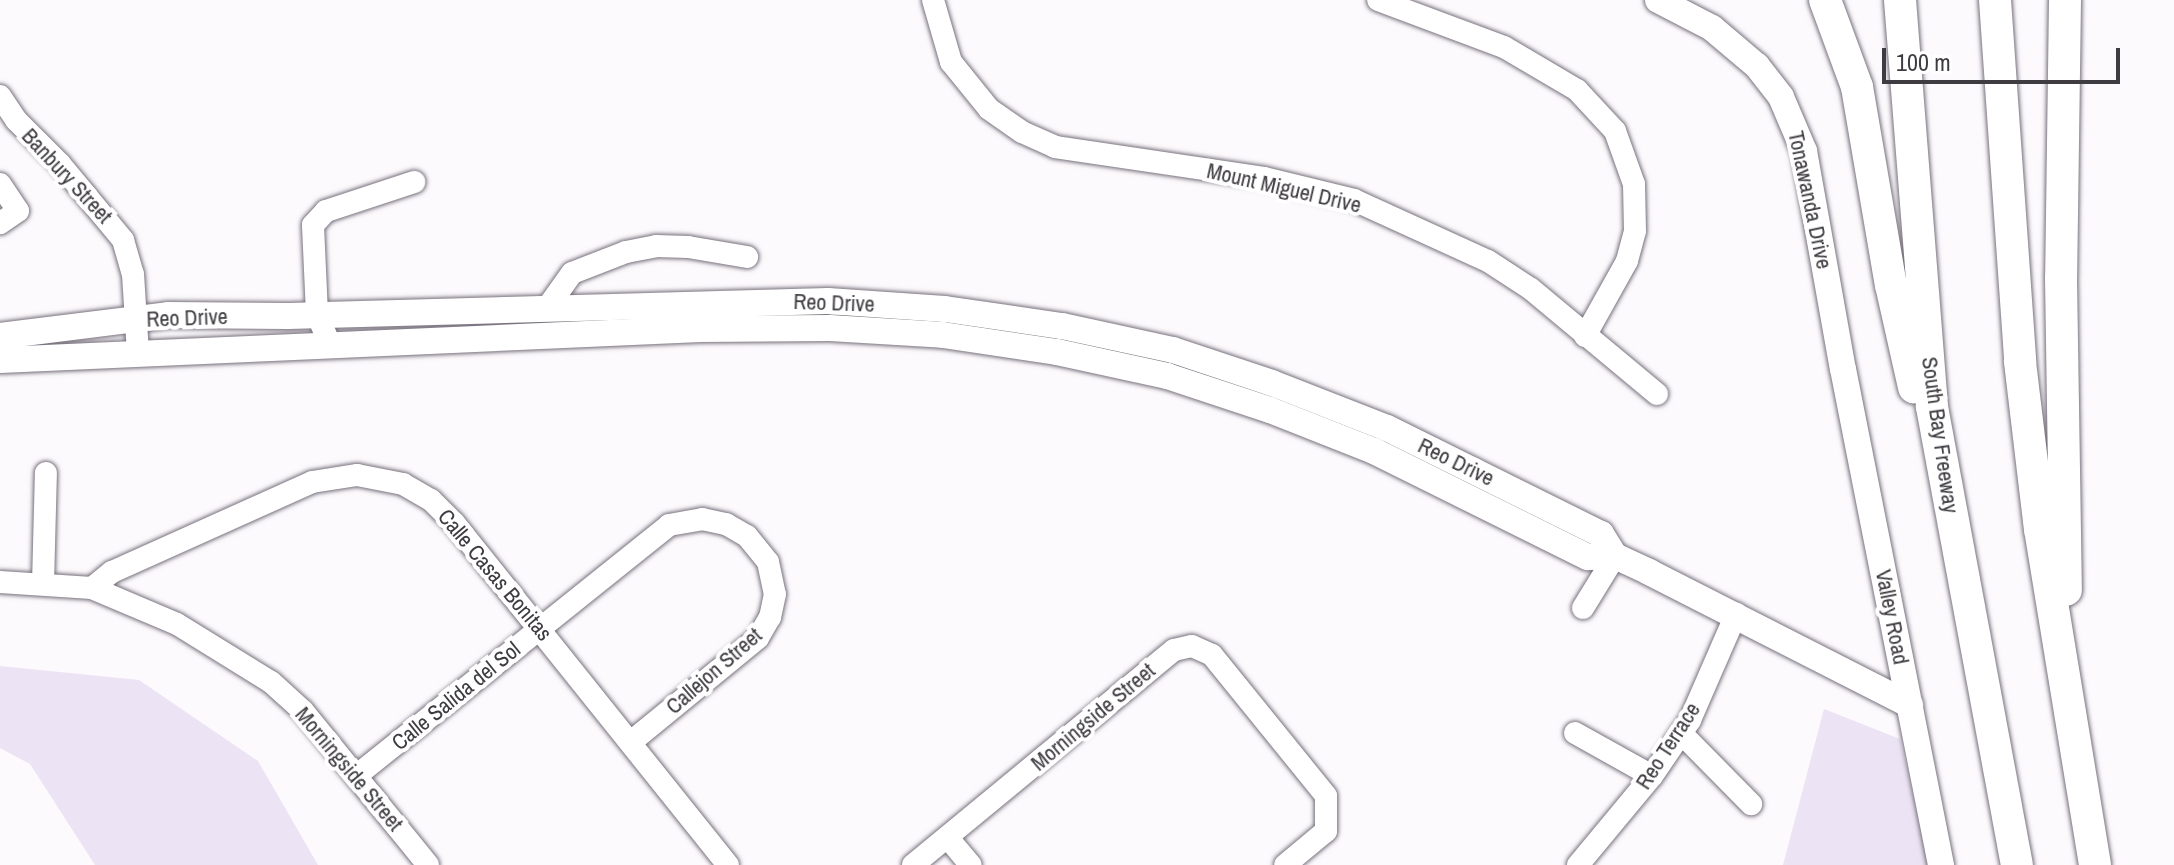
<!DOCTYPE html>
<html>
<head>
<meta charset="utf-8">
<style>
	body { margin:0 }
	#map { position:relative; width:2174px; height:865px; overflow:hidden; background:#fcfafd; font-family:"Archivo Narrow",sans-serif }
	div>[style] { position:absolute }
	.green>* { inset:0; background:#ece3f4 }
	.roads { filter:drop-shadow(0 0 2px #78717d) drop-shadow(0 0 2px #78717d) }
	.minor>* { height:22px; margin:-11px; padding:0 11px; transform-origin:11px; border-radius:11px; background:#fff }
	.major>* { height:26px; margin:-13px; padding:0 13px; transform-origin:13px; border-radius:13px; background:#fff }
	.highway>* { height:32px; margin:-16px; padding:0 16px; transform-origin:16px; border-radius:16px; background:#fff }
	span { translate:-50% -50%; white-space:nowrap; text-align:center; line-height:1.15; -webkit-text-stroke:8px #fff; paint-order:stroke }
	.street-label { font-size:22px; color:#3f3c41 }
	.scale { position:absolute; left:1882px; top:48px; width:238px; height:36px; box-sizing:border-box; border:4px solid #3f3c41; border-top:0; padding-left:10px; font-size:24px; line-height:28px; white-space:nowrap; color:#3f3c41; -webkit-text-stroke:6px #fff; paint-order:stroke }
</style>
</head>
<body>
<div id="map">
	<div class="green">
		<i style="clip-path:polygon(0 666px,139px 680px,258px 761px,318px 865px,95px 865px,30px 764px,0 748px)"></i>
		<i style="clip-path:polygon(1824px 709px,1900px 739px,1929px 865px,1783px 865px)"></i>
	</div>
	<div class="roads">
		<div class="minor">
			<i style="left:933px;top:0;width:65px;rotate:73.8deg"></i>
			<i style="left:951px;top:62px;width:60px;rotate:51deg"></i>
			<i style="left:989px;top:109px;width:40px;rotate:34.9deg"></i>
			<i style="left:1022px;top:132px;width:36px;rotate:24deg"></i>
			<i style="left:1055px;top:147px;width:211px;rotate:8.4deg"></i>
			<i style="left:1264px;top:178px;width:93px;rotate:13.7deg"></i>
			<i style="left:1354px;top:200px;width:147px;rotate:24.5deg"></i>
			<i style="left:1488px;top:261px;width:51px;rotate:33.1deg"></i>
			<i style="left:1531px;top:289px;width:164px;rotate:39.8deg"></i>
			<i style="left:1378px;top:0;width:134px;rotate:20.5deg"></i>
			<i style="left:1504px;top:47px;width:85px;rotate:30.5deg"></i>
			<i style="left:1577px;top:90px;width:56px;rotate:47.2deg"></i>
			<i style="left:1615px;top:131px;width:56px;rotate:70.3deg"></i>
			<i style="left:1634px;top:184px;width:47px;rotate:88.8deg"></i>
			<i style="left:1635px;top:231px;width:31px;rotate:105deg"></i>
			<i style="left:1627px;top:261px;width:86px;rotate:119.2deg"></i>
			<i style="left:0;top:96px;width:29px;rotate:56deg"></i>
			<i style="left:16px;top:120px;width:62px;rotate:45deg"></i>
			<i style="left:60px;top:164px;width:99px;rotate:50.3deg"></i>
			<i style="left:123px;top:240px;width:35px;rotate:74deg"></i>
			<i style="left:133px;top:274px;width:80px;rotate:86.4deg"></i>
			<i style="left:0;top:184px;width:32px;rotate:56deg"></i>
			<i style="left:18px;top:211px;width:22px;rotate:146deg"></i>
			<i style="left:547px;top:308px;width:43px;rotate:-54.5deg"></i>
			<i style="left:572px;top:273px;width:58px;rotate:-21.3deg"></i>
			<i style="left:626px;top:252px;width:31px;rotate:-11deg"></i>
			<i style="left:656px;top:246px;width:32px;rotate:2deg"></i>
			<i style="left:688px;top:247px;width:60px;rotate:9.6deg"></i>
			<i style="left:331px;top:347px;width:36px;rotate:-113deg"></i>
			<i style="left:317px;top:314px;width:89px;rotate:-92.6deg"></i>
			<i style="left:313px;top:225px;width:19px;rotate:-47deg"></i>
			<i style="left:326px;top:211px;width:93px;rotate:-18.2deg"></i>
			<i style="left:0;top:582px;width:92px;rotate:3.7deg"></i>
			<i style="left:92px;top:588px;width:92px;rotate:23deg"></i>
			<i style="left:177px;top:624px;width:110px;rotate:31.7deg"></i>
			<i style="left:271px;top:682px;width:43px;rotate:42.2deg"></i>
			<i style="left:303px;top:711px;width:198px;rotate:50.9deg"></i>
			<i style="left:43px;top:584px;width:111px;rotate:-88.5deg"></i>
			<i style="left:92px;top:588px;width:26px;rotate:-39deg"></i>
			<i style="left:112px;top:572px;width:219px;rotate:-24.2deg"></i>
			<i style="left:312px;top:482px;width:46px;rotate:-8.8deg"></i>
			<i style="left:357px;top:475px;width:47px;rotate:11.1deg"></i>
			<i style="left:403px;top:484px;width:32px;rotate:30deg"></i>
			<i style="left:431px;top:500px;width:33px;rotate:45deg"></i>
			<i style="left:454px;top:523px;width:438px;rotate:51.3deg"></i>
			<i style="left:1583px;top:608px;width:61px;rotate:-58.4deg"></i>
			<i style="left:1575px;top:733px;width:88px;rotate:29.2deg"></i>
			<i style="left:1681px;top:733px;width:100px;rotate:45.4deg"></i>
			<i style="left:356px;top:776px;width:401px;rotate:-38.7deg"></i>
			<i style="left:669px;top:525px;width:34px;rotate:-10deg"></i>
			<i style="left:702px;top:519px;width:25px;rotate:12deg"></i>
			<i style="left:726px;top:524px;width:24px;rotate:30deg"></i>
			<i style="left:747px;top:536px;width:33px;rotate:51deg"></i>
			<i style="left:768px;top:562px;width:33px;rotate:78deg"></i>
			<i style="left:775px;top:594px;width:24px;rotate:102deg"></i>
			<i style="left:770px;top:617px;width:24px;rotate:120deg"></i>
			<i style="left:758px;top:638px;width:164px;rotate:140.7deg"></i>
			<i style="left:948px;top:838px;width:35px;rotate:50deg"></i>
			<i style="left:913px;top:865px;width:338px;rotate:-39.5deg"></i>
			<i style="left:1174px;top:650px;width:18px;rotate:-13deg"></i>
			<i style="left:1192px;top:646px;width:22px;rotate:24deg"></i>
			<i style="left:1212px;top:655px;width:181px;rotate:51deg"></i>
			<i style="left:1326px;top:796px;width:35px;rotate:90deg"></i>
			<i style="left:1326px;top:831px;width:53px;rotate:140.3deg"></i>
			<i style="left:1578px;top:865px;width:116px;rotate:-50.3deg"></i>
			<i style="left:1652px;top:776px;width:68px;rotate:-55.8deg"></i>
			<i style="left:1690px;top:720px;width:116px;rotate:-66.5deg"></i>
		</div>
		<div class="major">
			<i style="left:1658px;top:0;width:61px;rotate:27.4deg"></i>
			<i style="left:1712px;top:28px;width:59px;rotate:40.2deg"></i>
			<i style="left:1757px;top:66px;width:39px;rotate:52deg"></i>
			<i style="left:1781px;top:97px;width:59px;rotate:66.9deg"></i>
			<i style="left:1804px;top:151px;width:221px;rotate:79.9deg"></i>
			<i style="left:1843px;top:369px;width:506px;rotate:78.82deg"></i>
			<i style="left:0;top:336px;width:169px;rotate:-7.1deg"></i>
			<i style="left:168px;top:315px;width:120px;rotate:0.5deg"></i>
			<i style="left:288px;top:316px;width:540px;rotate:-1.59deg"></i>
			<i style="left:828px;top:301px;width:117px;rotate:3.9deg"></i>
			<i style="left:945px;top:309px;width:118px;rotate:8.3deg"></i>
			<i style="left:1062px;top:326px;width:114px;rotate:12.2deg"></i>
			<i style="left:1173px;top:350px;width:104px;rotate:18.4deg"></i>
			<i style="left:1272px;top:383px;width:123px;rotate:21.4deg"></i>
			<i style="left:1387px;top:428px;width:239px;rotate:26.4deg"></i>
			<i style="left:1601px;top:534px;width:26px;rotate:58deg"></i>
			<i style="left:0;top:360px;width:701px;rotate:-2.54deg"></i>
			<i style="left:700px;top:329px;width:130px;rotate:-0.4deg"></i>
			<i style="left:830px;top:328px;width:113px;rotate:3.5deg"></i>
			<i style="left:943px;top:335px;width:115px;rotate:8.5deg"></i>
			<i style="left:1057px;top:352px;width:113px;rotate:12.3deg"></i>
			<i style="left:1167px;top:376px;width:108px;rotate:18.3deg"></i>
			<i style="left:1270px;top:410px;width:112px;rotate:21.5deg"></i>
			<i style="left:1374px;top:451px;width:239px;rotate:26.4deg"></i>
			<i style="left:1588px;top:557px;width:27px;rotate:-2deg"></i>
			<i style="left:1615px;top:556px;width:38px;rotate:25deg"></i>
			<i style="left:1649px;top:572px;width:293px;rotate:27deg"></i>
		</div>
		<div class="highway">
			<i style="left:1825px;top:0;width:93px;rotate:69.8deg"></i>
			<i style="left:1857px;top:87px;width:201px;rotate:80.3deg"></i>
			<i style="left:1891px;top:285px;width:105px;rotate:77.3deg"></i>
			<i style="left:1900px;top:0;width:408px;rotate:85.5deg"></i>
			<i style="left:1932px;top:407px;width:466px;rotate:79.5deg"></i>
			<i style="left:1995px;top:0;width:363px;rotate:86deg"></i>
			<i style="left:2020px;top:362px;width:168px;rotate:83.2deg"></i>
			<i style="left:2040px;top:529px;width:340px;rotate:80.7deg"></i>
			<i style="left:2065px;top:0;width:278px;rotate:90.8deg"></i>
			<i style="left:2061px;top:278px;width:312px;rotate:89.1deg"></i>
		</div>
	</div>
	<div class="street-label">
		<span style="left:67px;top:176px;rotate:47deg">Banbury Street</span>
		<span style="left:1284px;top:188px;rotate:13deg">Mount Miguel Drive</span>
		<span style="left:1810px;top:200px;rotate:78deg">Tonawanda Drive</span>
		<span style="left:834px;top:303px;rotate:2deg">Reo Drive</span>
		<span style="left:187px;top:318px;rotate:-2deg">Reo Drive</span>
		<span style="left:1940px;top:435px;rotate:82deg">South Bay Freeway</span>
		<span style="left:1456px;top:462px;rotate:26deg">Reo Drive</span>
		<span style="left:495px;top:575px;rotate:50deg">Calle Casas Bonitas</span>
		<span style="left:1892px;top:617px;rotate:79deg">Valley Road</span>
		<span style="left:714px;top:671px;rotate:-41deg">Callejon Street</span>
		<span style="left:456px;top:696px;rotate:-39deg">Calle Salida del Sol</span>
		<span style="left:1093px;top:717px;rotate:-40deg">Morningside Street</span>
		<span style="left:1668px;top:746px;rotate:-57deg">Reo Terrace</span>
		<span style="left:349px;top:769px;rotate:50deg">Morningside Street</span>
	</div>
	<div class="scale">100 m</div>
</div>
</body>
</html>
